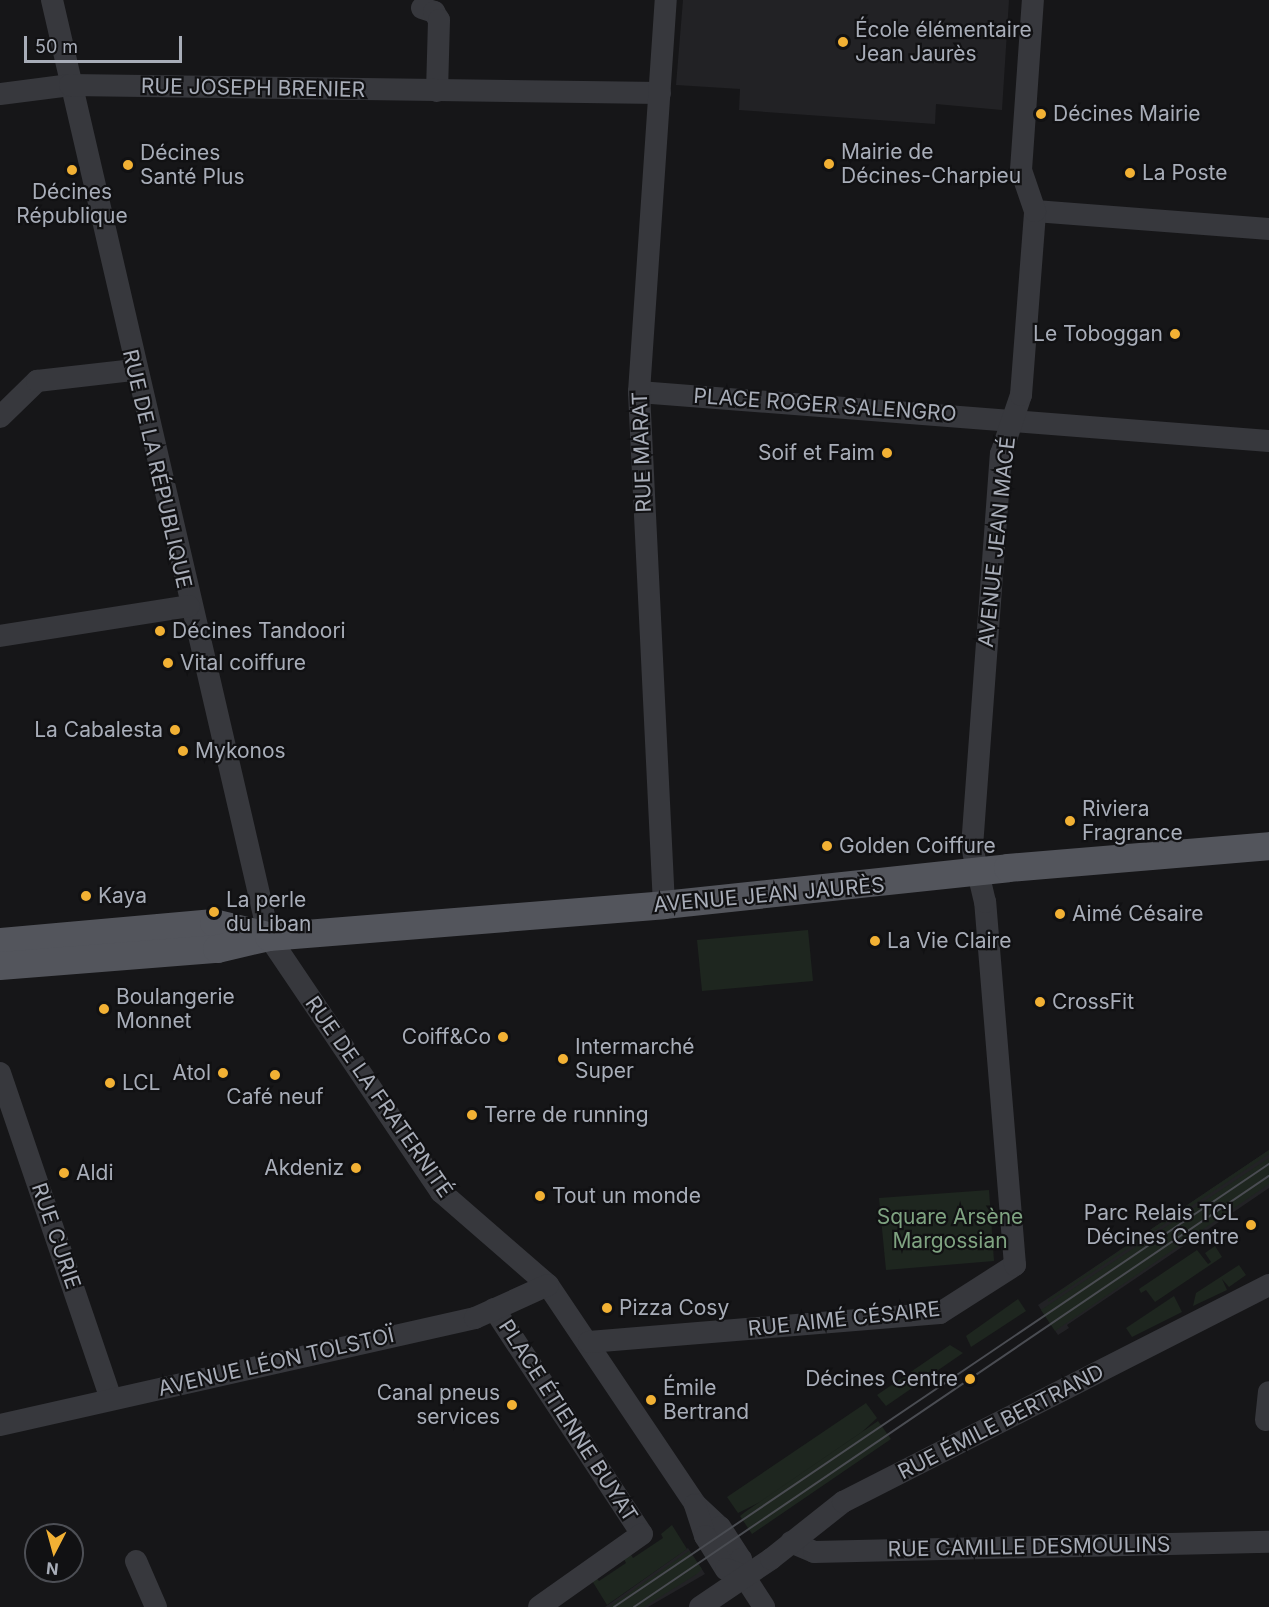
<!DOCTYPE html>
<html>
<head>
<meta charset="utf-8">
<style>
	body { margin:0 }
	#map { position:relative; width:1269px; height:1607px; overflow:hidden; background:#161618; font-family:Inter,sans-serif }
	div>[style] { position:absolute }
	.built>* { inset:0; background:#222225 }
	.green>* { inset:0; background:#1e261f }
	.minor>* { height:22px; margin:-11px; padding:0 11px; transform-origin:11px; border-radius:11px; background:#37383d }
	.major>* { height:28px; margin:-14px; padding:0 14px; transform-origin:14px; border-radius:14px; background:#53555c }
	.tram>* { height:1.5px; margin:-0.75px; padding:0 0.75px; transform-origin:0.75px; border-radius:0.75px; background:#4a4c52 }
	.dots>* { width:16px; height:16px; translate:-50% -50%; box-sizing:border-box; border:3px solid #111113; border-radius:50% }
	span { translate:-50% -50%; white-space:nowrap; text-align:center; line-height:1.15; -webkit-text-stroke:4.5px #111113; paint-order:stroke }
	.poi-label { font-size:21px; color:#a8adb8 }
	.left { translate:0 -50%; text-align:left }
	.right { translate:-100% -50%; text-align:right }
	.street-label { font-size:21px; color:#a8adb8 }
	.park-label { font-size:21px; color:#7fa381 }
	.north { position:absolute; left:24px; top:1523px; width:60px; height:60px; box-sizing:border-box; background:#111113; border:2px solid #4d4f55; border-radius:50%; rotate:186deg; font-size:16px; font-weight:700; line-height:24px; text-align:center; color:#a8adb8 }
	.north::after { content:''; display:block; margin:auto; width:21px; height:27px; background:#f2b134; clip-path:polygon(50% 0,100% 100%,50% 72%,0 100%) }
	.scale { position:absolute; left:24px; top:36px; width:158px; height:27px; box-sizing:border-box; border:3px solid #a8adb8; border-top:0; padding-left:8px; font-size:18px; line-height:21px; white-space:nowrap; color:#a8adb8; -webkit-text-stroke:4px #111113; paint-order:stroke }
</style>
</head>
<body>
<div id="map">
	<div class="built">
		<i style="clip-path:polygon(683px 0,1009px 0,1002px 110px,936px 104px,935px 124px,739px 110px,740px 89px,676px 85px)"></i>
		<i style="clip-path:polygon(1269px 1150px,1269px 1188px,1067px 1325px,1069px 1328px,1058px 1335px,1038px 1305px)"></i>
		<i style="clip-path:polygon(688px 1548px,705px 1574px,648px 1607px,605px 1607px)"></i>
	</div>
	<div class="green">
		<i style="clip-path:polygon(808px 930px,813px 981px,702px 991px,697px 940px)"></i>
		<i style="clip-path:polygon(1269px 1150px,1269px 1154px,1048px 1302px,1048px 1299px)"></i>
		<i style="clip-path:polygon(1269px 1158px,1269px 1184px,1055px 1331px,1041px 1310px)"></i>
		<i style="clip-path:polygon(989px 1190px,994px 1261px,886px 1270px,879px 1198px)"></i>
		<i style="clip-path:polygon(1215px 1246px,1222px 1257px,1155px 1302px,1146px 1290px,1141px 1293px,1139px 1289px,1197px 1250px,1208px 1264px,1211px 1262px,1205px 1253px)"></i>
		<i style="clip-path:polygon(1239px 1265px,1246px 1275px,1229px 1287px,1222px 1279px,1227px 1290px,1193px 1306px,1196px 1293px)"></i>
		<i style="clip-path:polygon(1174px 1296px,1182px 1312px,1132px 1337px,1126px 1328px)"></i>
		<i style="clip-path:polygon(1018px 1299px,1026px 1311px,971px 1347px,966px 1336px)"></i>
		<i style="clip-path:polygon(950px 1345px,963px 1353px,886px 1406px,877px 1395px)"></i>
		<i style="clip-path:polygon(866px 1403px,877px 1418px,862px 1432px,760px 1502px,738px 1513px,727px 1497px)"></i>
		<i style="clip-path:polygon(878px 1421px,891px 1439px,752px 1534px,740px 1516px,745px 1512px)"></i>
		<i style="clip-path:polygon(672px 1525px,687px 1549px,607px 1605px,591px 1579px,595px 1576px,599px 1581px,626px 1563px,623px 1557px,630px 1553px,633px 1558px,663px 1538px,661px 1534px)"></i>
		<i style="clip-path:polygon(689px 1551px,702px 1569px,697px 1574px,644px 1607px,609px 1607px)"></i>
	</div>
	<div class="minor">
		<i style="left:52px;top:0;width:962px;rotate:76.96deg"></i>
		<i style="left:269px;top:937px;width:308px;rotate:56deg"></i>
		<i style="left:441px;top:1192px;width:142px;rotate:41deg"></i>
		<i style="left:548px;top:1285px;width:264px;rotate:56.1deg"></i>
		<i style="left:695px;top:1504px;width:34px;rotate:43deg"></i>
		<i style="left:720px;top:1527px;width:38px;rotate:57deg"></i>
		<i style="left:741px;top:1559px;width:17px;rotate:80deg"></i>
		<i style="left:744px;top:1576px;width:37px;rotate:57deg"></i>
		<i style="left:422px;top:8px;width:13px;rotate:18deg"></i>
		<i style="left:434px;top:12px;width:9px;rotate:58deg"></i>
		<i style="left:439px;top:20px;width:71px;rotate:91.6deg"></i>
		<i style="left:0;top:94px;width:71px;rotate:-7.3deg"></i>
		<i style="left:70px;top:85px;width:590px;rotate:0.78deg"></i>
		<i style="left:1035px;top:211px;width:235px;rotate:4.4deg"></i>
		<i style="left:639px;top:392px;width:632px;rotate:4.45deg"></i>
		<i style="left:0;top:417px;width:52px;rotate:-44.2deg"></i>
		<i style="left:37px;top:381px;width:98px;rotate:-6.5deg"></i>
		<i style="left:0;top:636px;width:191px;rotate:-9deg"></i>
		<i style="left:664px;top:905px;width:514px;rotate:-92.79deg"></i>
		<i style="left:639px;top:392px;width:393px;rotate:-86.1deg"></i>
		<i style="left:0;top:1073px;width:344px;rotate:71.2deg"></i>
		<i style="left:494px;top:1309px;width:269px;rotate:56.7deg"></i>
		<i style="left:642px;top:1534px;width:126px;rotate:144.7deg"></i>
		<i style="left:589px;top:1342px;width:352px;rotate:-4.7deg"></i>
		<i style="left:940px;top:1313px;width:89px;rotate:-32.6deg"></i>
		<i style="left:1015px;top:1265px;width:364px;rotate:-94.7deg"></i>
		<i style="left:985px;top:902px;width:57px;rotate:-103.3deg"></i>
		<i style="left:972px;top:847px;width:394px;rotate:-85.8deg"></i>
		<i style="left:1001px;top:454px;width:62px;rotate:-71.3deg"></i>
		<i style="left:1021px;top:395px;width:185px;rotate:-85.6deg"></i>
		<i style="left:1035px;top:211px;width:43px;rotate:-108.9deg"></i>
		<i style="left:1021px;top:170px;width:170px;rotate:-86deg"></i>
		<i style="left:1266px;top:1420px;width:28px;rotate:-84deg"></i>
		<i style="left:0;top:1425px;width:487px;rotate:-12.7deg"></i>
		<i style="left:475px;top:1318px;width:80px;rotate:-24.3deg"></i>
		<i style="left:695px;top:1505px;width:33px;rotate:72deg"></i>
		<i style="left:705px;top:1536px;width:39px;rotate:58deg"></i>
		<i style="left:726px;top:1569px;width:19px;rotate:21deg"></i>
		<i style="left:791px;top:1542px;width:25px;rotate:23deg"></i>
		<i style="left:814px;top:1552px;width:455px;rotate:-1.3deg"></i>
		<i style="left:136px;top:1561px;width:50px;rotate:66.5deg"></i>
		<i style="left:700px;top:1607px;width:86px;rotate:-34.1deg"></i>
		<i style="left:771px;top:1559px;width:92px;rotate:-38.4deg"></i>
		<i style="left:843px;top:1502px;width:478px;rotate:-27deg"></i>
	</div>
	<div class="major">
		<i style="left:0;top:942px;width:215px;rotate:-5.1deg"></i>
		<i style="left:214px;top:923px;width:51px;rotate:13.5deg"></i>
		<i style="left:0;top:966px;width:218px;rotate:-4.5deg"></i>
		<i style="left:217px;top:949px;width:53px;rotate:-13deg"></i>
		<i style="left:269px;top:937px;width:396px;rotate:-4.6deg"></i>
		<i style="left:664px;top:905px;width:346px;rotate:-6.1deg"></i>
		<i style="left:1008px;top:868px;width:262px;rotate:-4.8deg"></i>
	</div>
	<div class="tram">
		<i style="left:614px;top:1607px;width:791px;rotate:-34.07deg"></i>
		<i style="left:634px;top:1607px;width:767px;rotate:-34.17deg"></i>
	</div>
	<div class="dots">
		<i style="left:843px;top:42px;background:#f2b134"></i>
		<i style="left:1041px;top:114px;background:#f2b134"></i>
		<i style="left:829px;top:164px;background:#f2b134"></i>
		<i style="left:128px;top:165px;background:#f2b134"></i>
		<i style="left:72px;top:170px;background:#f2b134"></i>
		<i style="left:1130px;top:173px;background:#f2b134"></i>
		<i style="left:1175px;top:334px;background:#f2b134"></i>
		<i style="left:887px;top:453px;background:#f2b134"></i>
		<i style="left:160px;top:631px;background:#f2b134"></i>
		<i style="left:168px;top:663px;background:#f2b134"></i>
		<i style="left:175px;top:730px;background:#f2b134"></i>
		<i style="left:183px;top:751px;background:#f2b134"></i>
		<i style="left:1070px;top:821px;background:#f2b134"></i>
		<i style="left:827px;top:846px;background:#f2b134"></i>
		<i style="left:86px;top:896px;background:#f2b134"></i>
		<i style="left:214px;top:912px;background:#f2b134"></i>
		<i style="left:1060px;top:914px;background:#f2b134"></i>
		<i style="left:875px;top:941px;background:#f2b134"></i>
		<i style="left:1040px;top:1002px;background:#f2b134"></i>
		<i style="left:104px;top:1009px;background:#f2b134"></i>
		<i style="left:503px;top:1037px;background:#f2b134"></i>
		<i style="left:563px;top:1059px;background:#f2b134"></i>
		<i style="left:223px;top:1073px;background:#f2b134"></i>
		<i style="left:275px;top:1075px;background:#f2b134"></i>
		<i style="left:110px;top:1083px;background:#f2b134"></i>
		<i style="left:472px;top:1115px;background:#f2b134"></i>
		<i style="left:356px;top:1168px;background:#f2b134"></i>
		<i style="left:64px;top:1173px;background:#f2b134"></i>
		<i style="left:540px;top:1196px;background:#f2b134"></i>
		<i style="left:1251px;top:1225px;background:#f2b134"></i>
		<i style="left:607px;top:1308px;background:#f2b134"></i>
		<i style="left:970px;top:1379px;background:#f2b134"></i>
		<i style="left:651px;top:1400px;background:#f2b134"></i>
		<i style="left:512px;top:1405px;background:#f2b134"></i>
	</div>
	<div class="poi-label">
		<span class="left" style="left:855px;top:42px">École élémentaire<br>Jean Jaurès</span>
		<span class="left" style="left:1053px;top:114px">Décines Mairie</span>
		<span class="left" style="left:841px;top:164px">Mairie de<br>Décines-Charpieu</span>
		<span class="left" style="left:140px;top:165px">Décines<br>Santé Plus</span>
		<span class="left" style="left:1142px;top:173px">La Poste</span>
		<span style="left:72px;top:204px">Décines<br>République</span>
		<span class="right" style="left:1163px;top:334px">Le Toboggan</span>
		<span class="right" style="left:875px;top:453px">Soif et Faim</span>
		<span class="left" style="left:172px;top:631px">Décines Tandoori</span>
		<span class="left" style="left:180px;top:663px">Vital coiffure</span>
		<span class="right" style="left:163px;top:730px">La Cabalesta</span>
		<span class="left" style="left:195px;top:751px">Mykonos</span>
		<span class="left" style="left:1082px;top:821px">Riviera<br>Fragrance</span>
		<span class="left" style="left:839px;top:846px">Golden Coiffure</span>
		<span class="left" style="left:98px;top:896px">Kaya</span>
		<span class="left" style="left:226px;top:912px">La perle<br>du Liban</span>
		<span class="left" style="left:1072px;top:914px">Aimé Césaire</span>
		<span class="left" style="left:887px;top:941px">La Vie Claire</span>
		<span class="left" style="left:116px;top:1009px">Boulangerie<br>Monnet</span>
		<span class="left" style="left:1052px;top:1002px">CrossFit</span>
		<span class="right" style="left:491px;top:1037px">Coiff&amp;Co</span>
		<span class="left" style="left:575px;top:1059px">Intermarché<br>Super</span>
		<span class="right" style="left:211px;top:1073px">Atol</span>
		<span class="left" style="left:122px;top:1083px">LCL</span>
		<span style="left:275px;top:1097px">Café neuf</span>
		<span class="left" style="left:484px;top:1115px">Terre de running</span>
		<span class="right" style="left:344px;top:1168px">Akdeniz</span>
		<span class="left" style="left:76px;top:1173px">Aldi</span>
		<span class="left" style="left:552px;top:1196px">Tout un monde</span>
		<span class="right" style="left:1239px;top:1225px">Parc Relais TCL<br>Décines Centre</span>
		<span class="left" style="left:619px;top:1308px">Pizza Cosy</span>
		<span class="right" style="left:958px;top:1379px">Décines Centre</span>
		<span class="left" style="left:663px;top:1400px">Émile<br>Bertrand</span>
		<span class="right" style="left:500px;top:1405px">Canal pneus<br>services</span>
	</div>
	<div class="street-label">
		<span style="left:253px;top:88px;rotate:1deg">RUE JOSEPH BRENIER</span>
		<span style="left:825px;top:405px;rotate:4deg">PLACE ROGER SALENGRO</span>
		<span style="left:642px;top:452px;rotate:-92deg">RUE MARAT</span>
		<span style="left:157px;top:469px;rotate:77deg">RUE DE LA RÉPUBLIQUE</span>
		<span style="left:997px;top:542px;rotate:-84deg">AVENUE JEAN MACÉ</span>
		<span style="left:769px;top:895px;rotate:-5deg">AVENUE JEAN JAURÈS</span>
		<span style="left:379px;top:1097px;rotate:55deg">RUE DE LA FRATERNITÉ</span>
		<span style="left:56px;top:1236px;rotate:71deg">RUE CURIE</span>
		<span style="left:844px;top:1319px;rotate:-6deg">RUE AIMÉ CÉSAIRE</span>
		<span style="left:276px;top:1362px;rotate:-13deg">AVENUE LÉON TOLSTOÏ</span>
		<span style="left:568px;top:1421px;rotate:57deg">PLACE ÉTIENNE BUYAT</span>
		<span style="left:1001px;top:1422px;rotate:-27deg">RUE ÉMILE BERTRAND</span>
		<span style="left:1029px;top:1547px;rotate:-1deg">RUE CAMILLE DESMOULINS</span>
	</div>
	<div class="park-label">
		<span style="left:950px;top:1229px">Square Arsène<br>Margossian</span>
	</div>
	<div class="north">N</div>
	<div class="scale">50 m</div>
</div>
</body>
</html>
